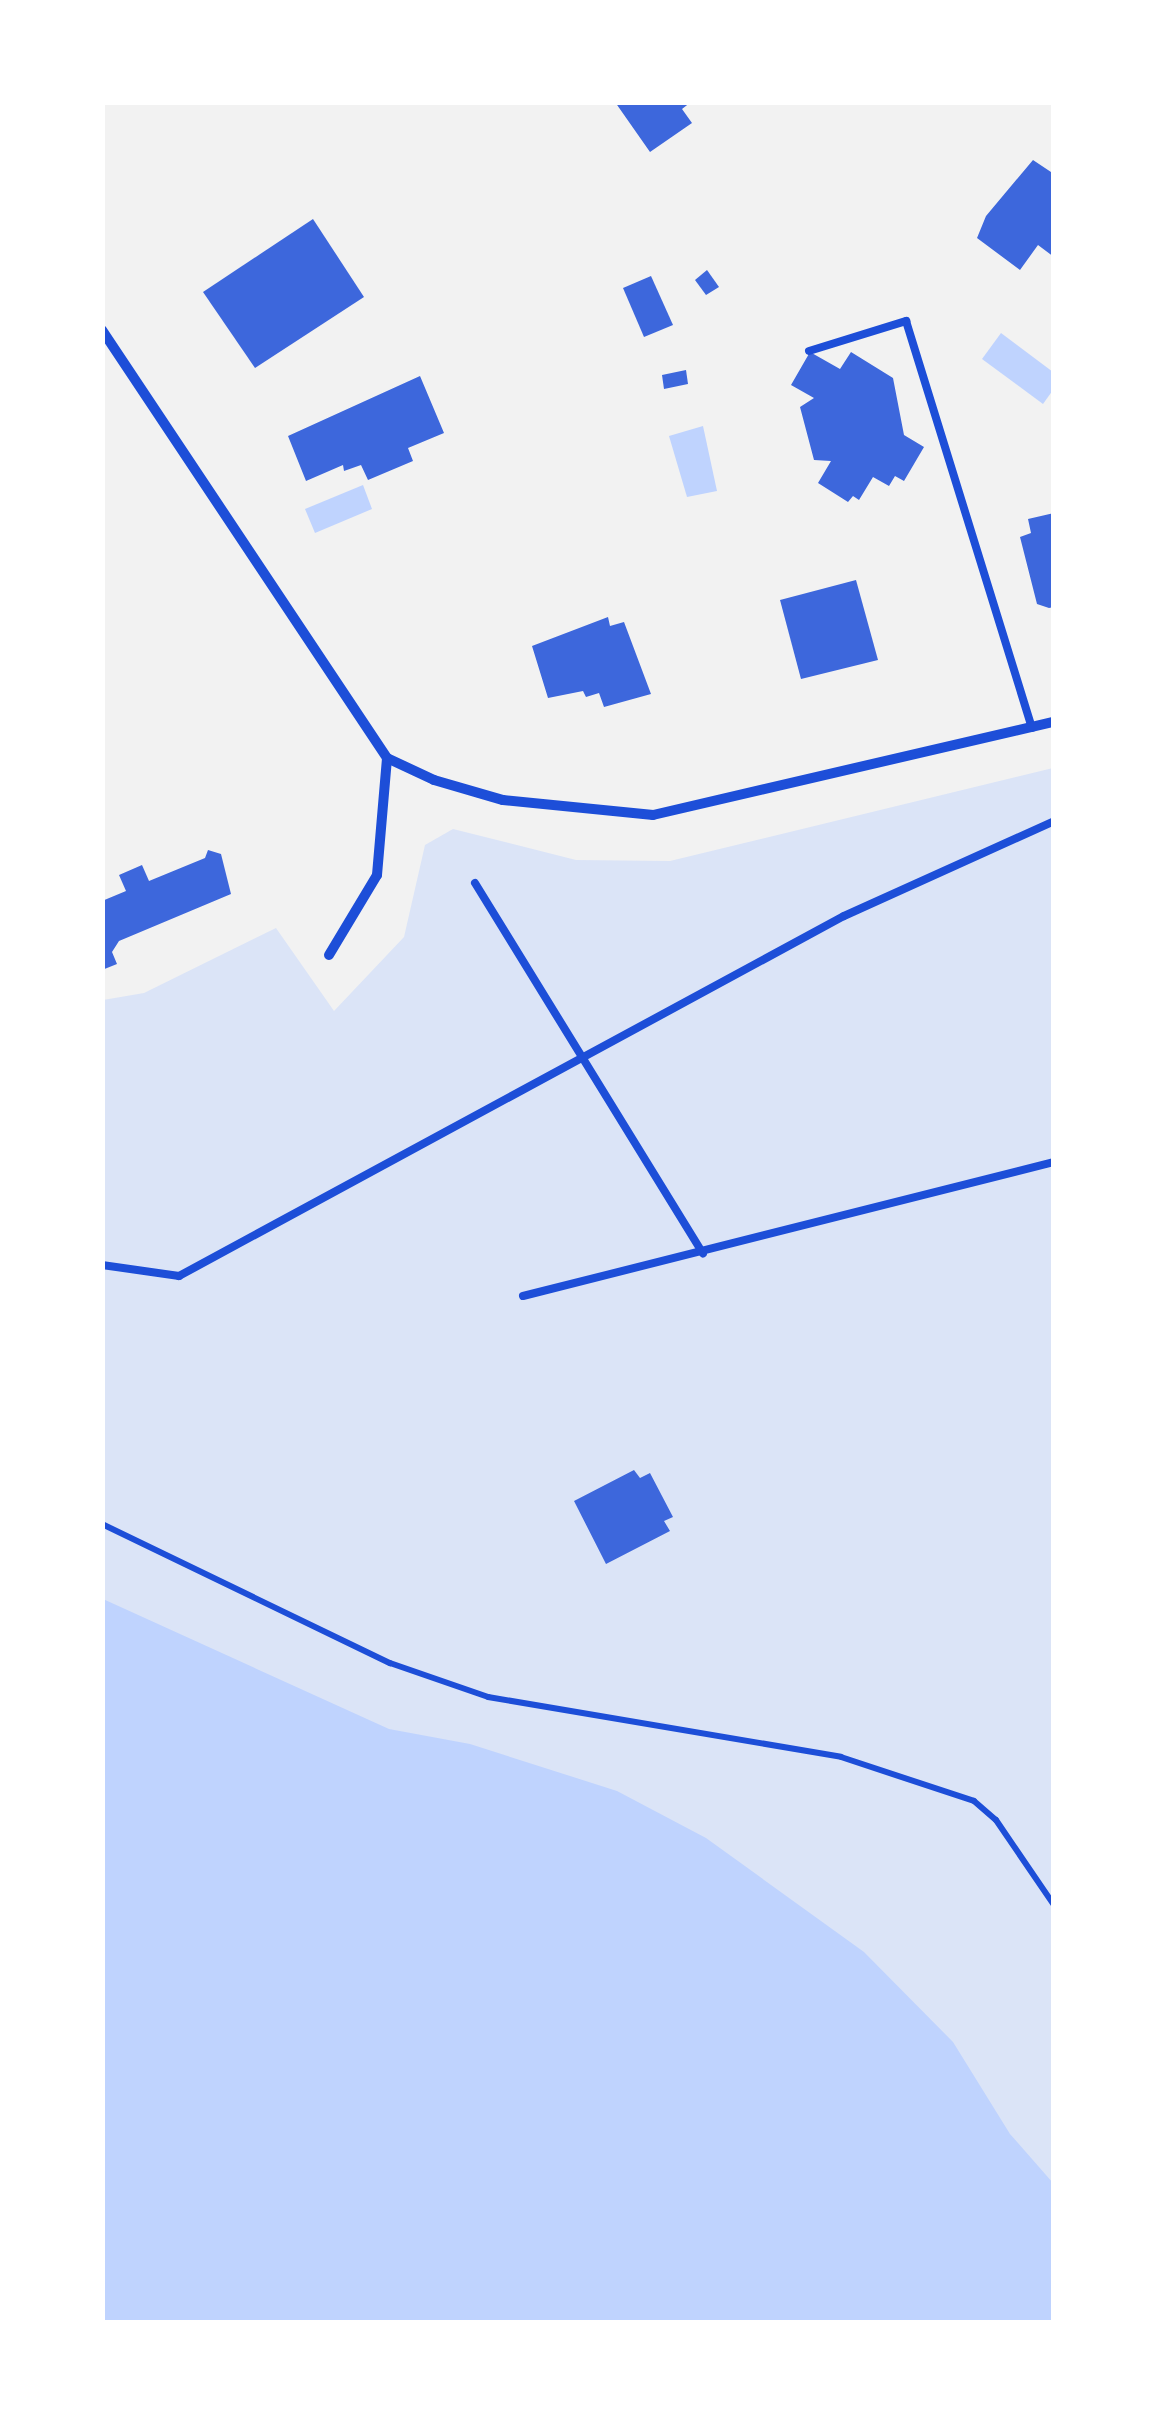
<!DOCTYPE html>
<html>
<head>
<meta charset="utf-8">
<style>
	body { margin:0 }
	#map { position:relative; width:1156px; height:2425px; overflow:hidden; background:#f2f2f2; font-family:"Exo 2",sans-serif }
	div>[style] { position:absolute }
	.green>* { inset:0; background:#dbe4f7 }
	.water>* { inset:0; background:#bfd3fe }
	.building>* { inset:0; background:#3d67dc }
	.path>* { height:6px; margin:-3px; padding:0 3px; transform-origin:3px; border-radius:3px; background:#1d4ed8 }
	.service>* { height:8px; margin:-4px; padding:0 4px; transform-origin:4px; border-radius:4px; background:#1d4ed8 }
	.minor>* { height:10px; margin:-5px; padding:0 5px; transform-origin:5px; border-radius:5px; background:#1d4ed8 }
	span { translate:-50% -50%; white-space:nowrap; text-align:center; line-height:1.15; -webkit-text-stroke:8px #fff; paint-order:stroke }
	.frame { position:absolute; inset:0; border:105px solid #fff; pointer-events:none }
</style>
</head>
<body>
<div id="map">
	<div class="green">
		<i style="clip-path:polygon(1053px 768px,1053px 2322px,103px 2322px,103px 1000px,144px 993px,276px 928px,334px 1011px,404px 937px,425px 845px,453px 829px,576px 860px,670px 861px)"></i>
	</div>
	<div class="water">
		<i style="clip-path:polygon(1001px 333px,1053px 372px,1053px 390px,1043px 404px,982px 359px)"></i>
		<i style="clip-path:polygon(703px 426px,717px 491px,687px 497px,669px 436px)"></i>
		<i style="clip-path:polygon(363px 485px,372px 509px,315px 533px,305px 509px)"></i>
		<i style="clip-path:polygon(103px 1599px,389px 1729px,470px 1744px,617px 1791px,706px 1838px,864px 1952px,953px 2042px,1010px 2134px,1053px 2183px,1053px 2322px,103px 2322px)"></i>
	</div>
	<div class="building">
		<i style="clip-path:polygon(615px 102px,691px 102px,682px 109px,692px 123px,650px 152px)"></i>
		<i style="clip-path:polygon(1033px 160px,1054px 174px,1054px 257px,1038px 245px,1020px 270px,977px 238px,986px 216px)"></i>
		<i style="clip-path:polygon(313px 219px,364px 297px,255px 368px,203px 292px)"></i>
		<i style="clip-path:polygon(707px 270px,719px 287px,706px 295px,695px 280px)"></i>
		<i style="clip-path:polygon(651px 276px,673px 325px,644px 337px,623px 288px)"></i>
		<i style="clip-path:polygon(810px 352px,840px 369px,851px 352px,893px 378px,904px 435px,924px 447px,904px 481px,895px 476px,889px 486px,873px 477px,859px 500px,853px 496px,848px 502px,818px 483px,831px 461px,814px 460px,800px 407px,814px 398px,791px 385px)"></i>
		<i style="clip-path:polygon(686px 370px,688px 384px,664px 389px,662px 375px)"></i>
		<i style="clip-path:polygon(420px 376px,444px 433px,408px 448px,413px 461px,368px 480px,361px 465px,344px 471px,343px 465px,306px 481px,288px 436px)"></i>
		<i style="clip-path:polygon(1054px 513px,1054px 607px,1049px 608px,1037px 604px,1020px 537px,1031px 533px,1028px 519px)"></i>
		<i style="clip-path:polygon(856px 580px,878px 660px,801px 679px,780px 600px)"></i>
		<i style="clip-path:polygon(608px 617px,610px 626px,624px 622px,651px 694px,604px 707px,599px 693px,586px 697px,583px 691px,548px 698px,532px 646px)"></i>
		<i style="clip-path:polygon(208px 850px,221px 854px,231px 894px,119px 941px,112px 952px,117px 964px,102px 970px,102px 901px,126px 891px,119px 875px,142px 865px,149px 881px,205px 858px)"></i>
		<i style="clip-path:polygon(634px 1470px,640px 1478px,650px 1473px,673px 1517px,664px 1521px,670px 1531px,606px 1564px,574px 1501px)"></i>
	</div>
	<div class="path">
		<i style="left:102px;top:1524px;width:320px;rotate:25.8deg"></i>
		<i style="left:390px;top:1663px;width:104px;rotate:19.1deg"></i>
		<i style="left:488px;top:1697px;width:358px;rotate:9.6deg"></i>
		<i style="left:841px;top:1757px;width:140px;rotate:18.3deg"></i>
		<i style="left:974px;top:1801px;width:29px;rotate:41deg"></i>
		<i style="left:996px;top:1820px;width:103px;rotate:55.7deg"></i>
	</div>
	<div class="service">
		<i style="left:809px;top:351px;width:102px;rotate:-17.2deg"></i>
		<i style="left:906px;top:321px;width:426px;rotate:72.8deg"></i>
		<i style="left:475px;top:883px;width:435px;rotate:58.4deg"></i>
		<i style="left:102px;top:1265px;width:78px;rotate:8.1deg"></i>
		<i style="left:179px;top:1276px;width:756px;rotate:-28.43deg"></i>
		<i style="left:844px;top:916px;width:230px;rotate:-24.3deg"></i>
		<i style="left:523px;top:1296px;width:548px;rotate:-14.16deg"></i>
	</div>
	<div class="minor">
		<i style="left:102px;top:330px;width:514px;rotate:56.34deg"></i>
		<i style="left:387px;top:758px;width:52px;rotate:25.1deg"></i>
		<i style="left:434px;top:780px;width:72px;rotate:16.2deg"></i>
		<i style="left:503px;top:800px;width:151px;rotate:5.7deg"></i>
		<i style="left:653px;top:815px;width:412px;rotate:-13.1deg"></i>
		<i style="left:329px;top:955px;width:93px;rotate:-59deg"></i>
		<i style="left:377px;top:875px;width:117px;rotate:-85.1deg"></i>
	</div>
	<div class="frame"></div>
</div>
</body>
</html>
